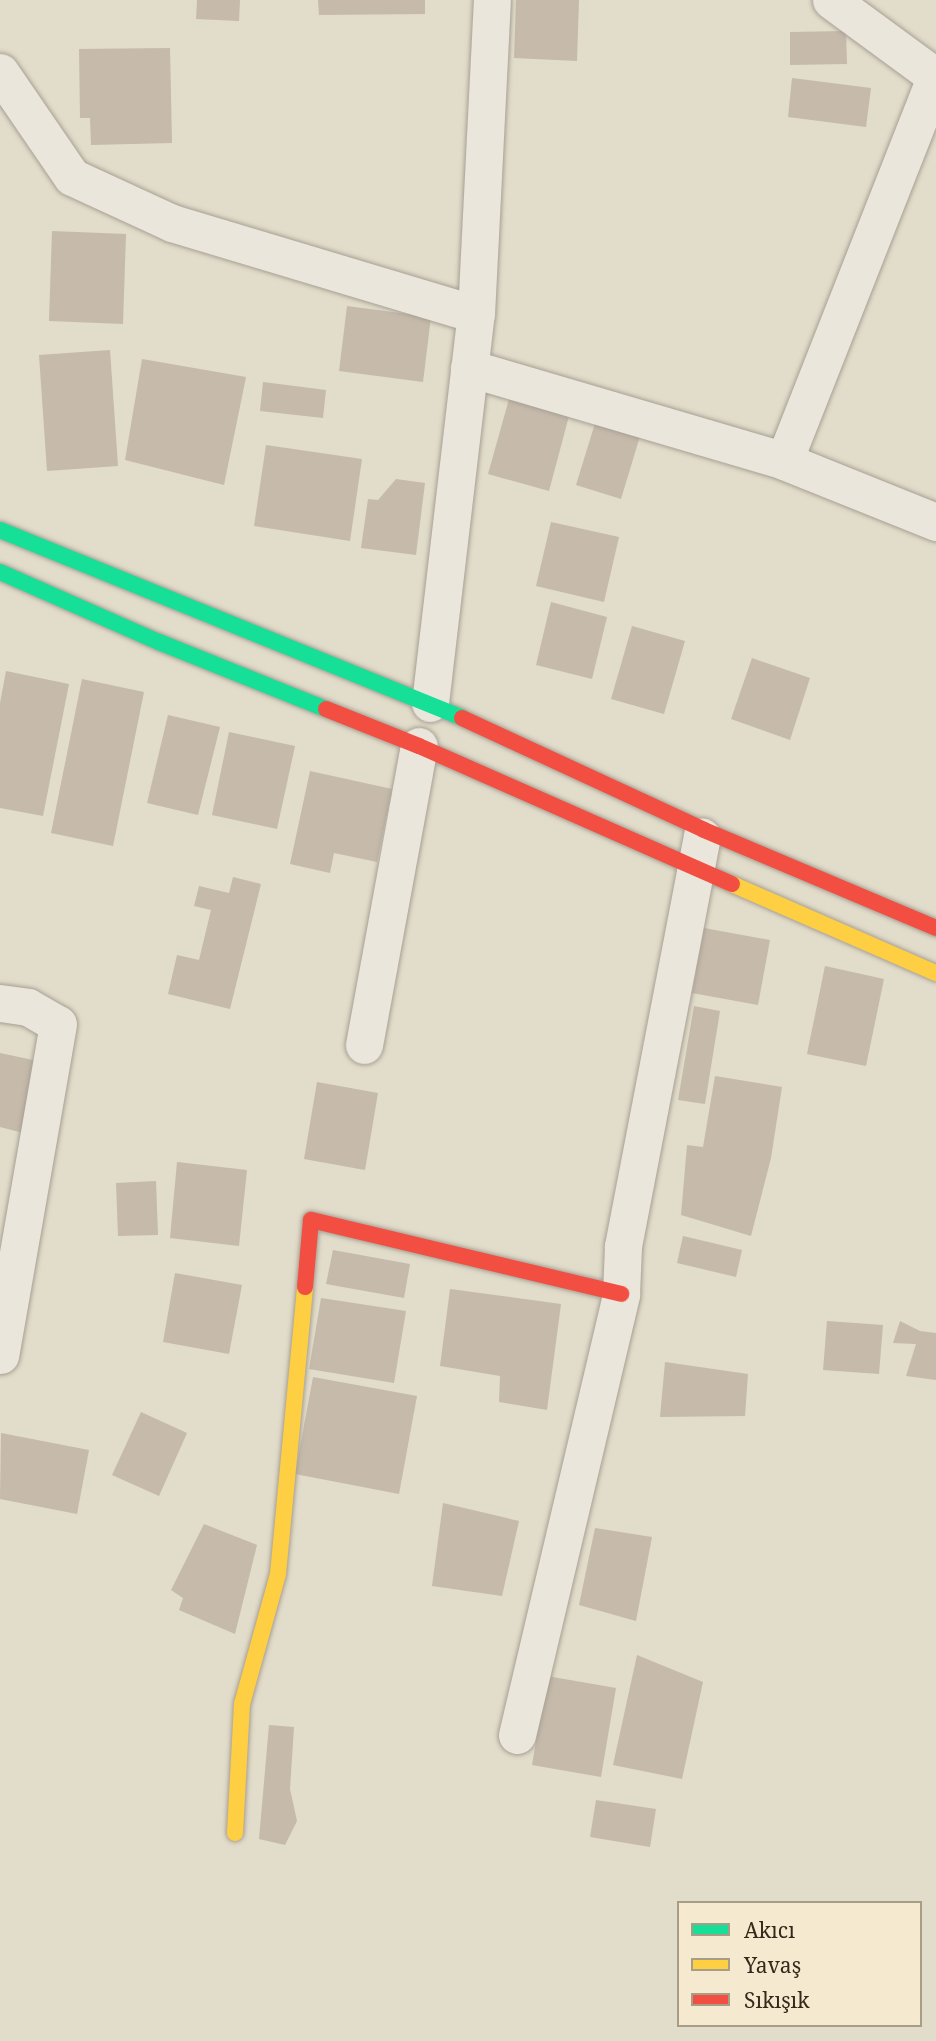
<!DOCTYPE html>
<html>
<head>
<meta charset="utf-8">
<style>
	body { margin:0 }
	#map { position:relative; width:936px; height:2041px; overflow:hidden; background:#e2dcca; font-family:"Noto Serif",serif }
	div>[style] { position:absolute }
	.building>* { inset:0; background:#c6baab }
	.roads { filter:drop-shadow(0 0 2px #a7a094) drop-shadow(0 0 2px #a7a094) }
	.street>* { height:37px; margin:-18.5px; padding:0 18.5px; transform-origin:18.5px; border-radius:18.5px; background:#eae6db }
	.fast>* { height:16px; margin:-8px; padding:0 8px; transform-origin:8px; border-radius:8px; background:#16e098 }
	.slow>* { height:16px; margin:-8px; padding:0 8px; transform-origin:8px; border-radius:8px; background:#ffcf43 }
	.jam>* { height:16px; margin:-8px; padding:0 8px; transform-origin:8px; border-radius:8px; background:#f24e42 }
	span { translate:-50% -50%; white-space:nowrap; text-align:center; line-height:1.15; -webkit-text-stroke:7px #f5eacf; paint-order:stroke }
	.legend { position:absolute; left:677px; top:1901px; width:245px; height:126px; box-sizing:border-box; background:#f5eacf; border:2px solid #a89d87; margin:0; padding:9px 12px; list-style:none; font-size:21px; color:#35291c }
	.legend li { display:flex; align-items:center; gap:14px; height:35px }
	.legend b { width:35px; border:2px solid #a89d87 }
</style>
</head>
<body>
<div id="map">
	<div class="building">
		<i style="clip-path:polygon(197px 0,240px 0,239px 21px,196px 19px)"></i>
		<i style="clip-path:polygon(318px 0,425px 0,425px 14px,319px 15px)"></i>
		<i style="clip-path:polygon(516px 0,579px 0,577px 61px,514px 58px)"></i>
		<i style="clip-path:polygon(846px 31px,847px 64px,790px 65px,790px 32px)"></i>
		<i style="clip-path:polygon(170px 48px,172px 143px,91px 145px,90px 118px,80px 118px,79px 49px)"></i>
		<i style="clip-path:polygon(792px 78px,871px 88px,866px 127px,788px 117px)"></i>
		<i style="clip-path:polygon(52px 231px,126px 234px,123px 324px,49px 321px)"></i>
		<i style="clip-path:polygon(347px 306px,431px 317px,423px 382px,339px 371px)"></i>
		<i style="clip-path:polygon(110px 350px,118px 466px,47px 471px,39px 355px)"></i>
		<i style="clip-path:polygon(142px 359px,246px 377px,224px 485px,125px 460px)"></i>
		<i style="clip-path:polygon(263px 382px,326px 390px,323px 418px,260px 411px)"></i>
		<i style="clip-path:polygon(509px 399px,569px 416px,549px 491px,488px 474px)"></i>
		<i style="clip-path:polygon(596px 420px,641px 433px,621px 499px,576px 485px)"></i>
		<i style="clip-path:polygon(266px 445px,362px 459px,350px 541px,254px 526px)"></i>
		<i style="clip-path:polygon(396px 479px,425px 483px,416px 555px,361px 548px,368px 499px,378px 500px)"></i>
		<i style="clip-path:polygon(551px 522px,619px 537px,604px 602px,536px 586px)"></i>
		<i style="clip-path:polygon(551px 602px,607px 617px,592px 679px,536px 665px)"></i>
		<i style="clip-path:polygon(632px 626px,685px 641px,664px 714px,611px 699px)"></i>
		<i style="clip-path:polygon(752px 658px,810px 678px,790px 740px,731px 719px)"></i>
		<i style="clip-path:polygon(6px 671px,69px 684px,43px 816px,0 808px,0 703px)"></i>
		<i style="clip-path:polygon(82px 679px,144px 692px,113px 846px,51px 833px)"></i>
		<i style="clip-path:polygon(168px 715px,220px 727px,198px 815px,147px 803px)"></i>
		<i style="clip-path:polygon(229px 732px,295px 746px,277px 829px,212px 815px)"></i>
		<i style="clip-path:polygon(310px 771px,392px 789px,377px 862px,334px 853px,330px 873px,290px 864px)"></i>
		<i style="clip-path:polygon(233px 877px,261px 884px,230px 1009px,168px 994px,177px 955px,199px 960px,211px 910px,194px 906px,199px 886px,229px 893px)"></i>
		<i style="clip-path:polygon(704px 928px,770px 940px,758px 1005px,692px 993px)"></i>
		<i style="clip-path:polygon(825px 966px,884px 979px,866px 1066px,807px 1054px)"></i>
		<i style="clip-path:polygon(694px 1006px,720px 1011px,705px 1104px,678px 1100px)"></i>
		<i style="clip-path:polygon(0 1053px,38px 1061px,23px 1133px,0 1127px)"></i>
		<i style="clip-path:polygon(715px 1076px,782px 1087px,771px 1158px,751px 1236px,681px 1215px,687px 1145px,703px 1147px)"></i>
		<i style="clip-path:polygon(317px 1082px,378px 1093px,365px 1170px,304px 1159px)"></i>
		<i style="clip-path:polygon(177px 1162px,247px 1170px,239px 1246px,170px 1238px)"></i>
		<i style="clip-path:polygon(156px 1181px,158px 1235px,118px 1236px,116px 1183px)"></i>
		<i style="clip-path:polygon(683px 1236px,742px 1250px,736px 1277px,677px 1263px)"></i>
		<i style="clip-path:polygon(333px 1250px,410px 1264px,404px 1298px,326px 1284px)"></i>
		<i style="clip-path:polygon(175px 1273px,242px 1285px,229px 1354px,163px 1342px)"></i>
		<i style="clip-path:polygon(450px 1289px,561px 1304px,547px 1410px,499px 1402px,500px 1376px,440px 1366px)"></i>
		<i style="clip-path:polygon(321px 1298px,406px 1311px,394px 1383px,309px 1369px)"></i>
		<i style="clip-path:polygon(827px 1321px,883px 1325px,879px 1374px,823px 1370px)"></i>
		<i style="clip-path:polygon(900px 1321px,920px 1331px,936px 1333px,936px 1380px,906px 1376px,916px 1344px,893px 1343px)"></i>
		<i style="clip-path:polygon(665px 1362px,748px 1374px,745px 1416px,660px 1417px)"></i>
		<i style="clip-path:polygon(313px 1377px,417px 1396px,399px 1494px,295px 1474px)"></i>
		<i style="clip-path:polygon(141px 1412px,187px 1433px,159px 1496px,112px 1475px)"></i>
		<i style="clip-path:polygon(1px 1433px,89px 1450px,77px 1514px,0 1499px)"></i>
		<i style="clip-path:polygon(443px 1503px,519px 1521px,502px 1596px,432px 1586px)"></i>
		<i style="clip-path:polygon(204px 1524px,257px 1545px,235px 1634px,179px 1610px,183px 1598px,171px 1590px)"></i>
		<i style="clip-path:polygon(595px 1528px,652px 1537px,636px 1621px,579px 1605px)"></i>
		<i style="clip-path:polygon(637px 1655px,703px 1682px,682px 1779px,613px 1765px)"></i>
		<i style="clip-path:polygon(547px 1676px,616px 1688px,601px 1777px,532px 1765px)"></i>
		<i style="clip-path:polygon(269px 1725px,294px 1727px,290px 1789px,297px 1821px,285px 1845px,259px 1839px)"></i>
		<i style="clip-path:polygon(596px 1800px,656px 1809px,650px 1847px,590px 1837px)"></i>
	</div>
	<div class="roads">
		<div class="street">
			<i style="left:831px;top:0;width:130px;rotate:36.3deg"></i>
			<i style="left:0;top:72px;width:127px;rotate:55.6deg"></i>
			<i style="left:72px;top:177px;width:110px;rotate:24.7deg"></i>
			<i style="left:172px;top:223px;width:317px;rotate:16.7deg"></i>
			<i style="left:469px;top:368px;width:328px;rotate:16.4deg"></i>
			<i style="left:784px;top:461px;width:164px;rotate:21.9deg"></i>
			<i style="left:784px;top:461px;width:413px;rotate:-68.5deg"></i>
			<i style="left:430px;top:703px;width:392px;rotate:-83.3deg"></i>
			<i style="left:476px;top:314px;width:314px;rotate:-87.1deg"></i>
			<i style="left:0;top:1003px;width:28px;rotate:8deg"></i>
			<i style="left:28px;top:1007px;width:34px;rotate:30deg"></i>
			<i style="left:58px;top:1024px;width:336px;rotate:99.9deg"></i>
			<i style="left:364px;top:1045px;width:304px;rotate:-79.6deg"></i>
			<i style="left:517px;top:1735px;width:453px;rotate:-76.7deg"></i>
			<i style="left:621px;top:1294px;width:48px;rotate:-87.6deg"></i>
			<i style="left:623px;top:1246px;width:417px;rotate:-79.1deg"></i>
		</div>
		<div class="fast">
			<i style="left:0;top:530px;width:499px;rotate:22.1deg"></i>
			<i style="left:0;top:572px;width:174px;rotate:23.8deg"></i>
			<i style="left:159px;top:642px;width:180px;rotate:21.9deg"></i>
		</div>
		<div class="slow">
			<i style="left:732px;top:884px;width:223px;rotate:23.6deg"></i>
			<i style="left:235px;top:1833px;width:129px;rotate:-86.9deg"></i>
			<i style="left:242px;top:1704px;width:135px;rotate:-74.5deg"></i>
			<i style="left:278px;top:1574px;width:288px;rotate:-84.6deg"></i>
		</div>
		<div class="jam">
			<i style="left:326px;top:709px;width:100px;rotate:21.7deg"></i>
			<i style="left:419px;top:746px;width:342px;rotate:23.8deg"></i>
			<i style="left:462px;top:718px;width:267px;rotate:24.8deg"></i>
			<i style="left:704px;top:830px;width:252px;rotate:22.9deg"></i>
			<i style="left:305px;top:1287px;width:67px;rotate:-84.9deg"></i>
			<i style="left:311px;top:1220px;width:319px;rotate:13.4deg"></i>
		</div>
	</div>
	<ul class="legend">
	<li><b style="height:9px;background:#16e098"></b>Akıcı</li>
	<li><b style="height:9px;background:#ffcf43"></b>Yavaş</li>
	<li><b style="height:9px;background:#f24e42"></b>Sıkışık</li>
	</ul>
</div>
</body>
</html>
